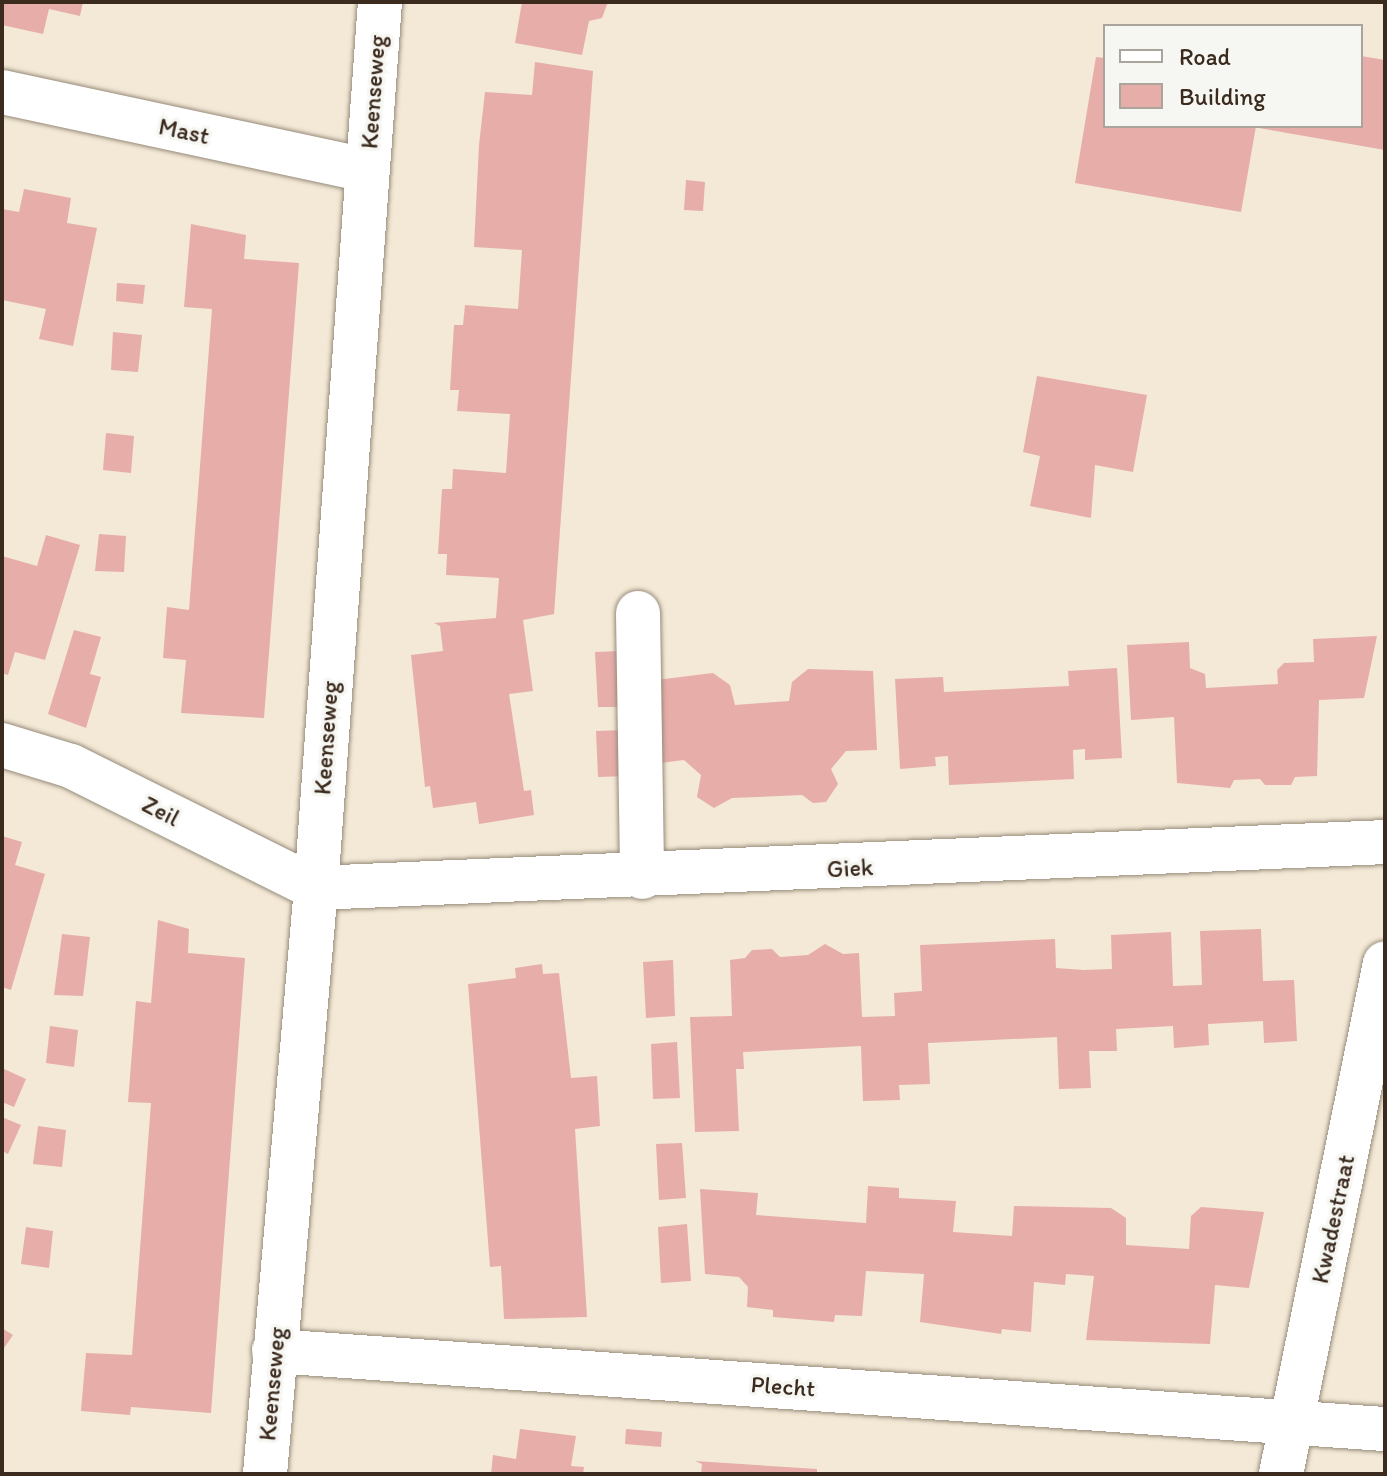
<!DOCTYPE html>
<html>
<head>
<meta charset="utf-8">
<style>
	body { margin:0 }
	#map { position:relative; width:1387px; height:1476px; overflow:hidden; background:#f3e9d6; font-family:Itim,sans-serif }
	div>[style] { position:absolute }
	.building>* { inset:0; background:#e7ada9 }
	.roads { filter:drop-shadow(0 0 2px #978a7a) drop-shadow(0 0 2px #978a7a) }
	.minor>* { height:44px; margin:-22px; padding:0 22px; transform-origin:22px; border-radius:22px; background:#fff }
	span { translate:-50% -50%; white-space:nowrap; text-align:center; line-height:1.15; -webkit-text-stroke:7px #f6f6f2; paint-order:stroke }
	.street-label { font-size:24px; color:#3b2a1e }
	.frame { position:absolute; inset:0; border:4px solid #3b2a1e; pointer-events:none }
	.legend { position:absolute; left:1103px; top:24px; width:260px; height:104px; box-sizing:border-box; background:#f6f6f2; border:2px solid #aba49d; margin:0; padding:10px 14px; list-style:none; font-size:24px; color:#3b2a1e }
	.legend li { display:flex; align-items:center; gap:16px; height:40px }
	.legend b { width:40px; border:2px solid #aba49d }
</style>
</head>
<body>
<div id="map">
	<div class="building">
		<i style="clip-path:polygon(2px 2px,83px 2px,80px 16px,49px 9px,43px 34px,2px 25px)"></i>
		<i style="clip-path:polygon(522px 2px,608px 2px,602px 18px,589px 21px,582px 55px,515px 43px)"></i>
		<i style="clip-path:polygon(1361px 56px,1385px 60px,1385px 150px,1259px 128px,1361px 126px)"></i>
		<i style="clip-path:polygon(1096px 57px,1105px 58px,1105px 126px,1256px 126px,1241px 212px,1075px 183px)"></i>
		<i style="clip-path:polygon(535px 62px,593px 71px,554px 614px,523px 620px,533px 691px,509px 694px,524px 791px,531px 790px,534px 815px,479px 824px,476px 802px,433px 808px,430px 786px,425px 787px,411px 655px,443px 651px,440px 626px,434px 623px,496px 618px,499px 578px,446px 575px,447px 554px,438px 554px,442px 489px,452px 489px,453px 469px,506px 473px,510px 414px,457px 411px,459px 390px,450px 390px,452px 357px,454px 325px,463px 325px,465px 305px,518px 309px,522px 250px,474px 247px,479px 145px,485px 92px,532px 95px)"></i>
		<i style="clip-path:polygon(686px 180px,705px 182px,703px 211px,684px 210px)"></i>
		<i style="clip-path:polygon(24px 189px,71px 198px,67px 223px,97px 228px,73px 346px,39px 339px,46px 309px,2px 300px,2px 209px,19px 212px)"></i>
		<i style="clip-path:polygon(191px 224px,246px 235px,244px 259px,299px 263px,264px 718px,181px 713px,186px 660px,163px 658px,167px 607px,189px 610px,212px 309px,184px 307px)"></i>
		<i style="clip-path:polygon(117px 283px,145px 285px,143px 304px,116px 301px)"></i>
		<i style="clip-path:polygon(113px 332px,142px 335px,138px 372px,111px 370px)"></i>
		<i style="clip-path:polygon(1037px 376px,1147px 395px,1133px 472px,1095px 465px,1091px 518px,1030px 506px,1040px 456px,1023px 452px)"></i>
		<i style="clip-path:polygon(106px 433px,134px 436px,131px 473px,103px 470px)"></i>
		<i style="clip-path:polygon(99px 534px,126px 536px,124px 572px,95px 571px)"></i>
		<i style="clip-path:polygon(46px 535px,80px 545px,45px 660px,15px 652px,8px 675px,2px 673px,2px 556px,37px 566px)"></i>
		<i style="clip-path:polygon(74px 630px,101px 637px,90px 674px,101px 677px,86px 728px,48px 714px)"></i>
		<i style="clip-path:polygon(1377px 636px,1364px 698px,1319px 700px,1317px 776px,1295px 777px,1291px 785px,1265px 785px,1260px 779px,1234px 780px,1230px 788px,1177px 783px,1174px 717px,1131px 720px,1127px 645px,1189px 642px,1190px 668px,1205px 674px,1206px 688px,1278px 684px,1277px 670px,1284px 663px,1314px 662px,1313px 639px)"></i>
		<i style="clip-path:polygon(622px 651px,625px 707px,598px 707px,595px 652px)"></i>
		<i style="clip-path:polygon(1117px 668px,1122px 758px,1085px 760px,1085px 749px,1073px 750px,1074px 779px,949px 785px,948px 756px,935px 757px,936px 766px,900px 769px,895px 679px,943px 677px,944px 692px,1069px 686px,1068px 671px)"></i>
		<i style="clip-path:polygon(808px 669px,873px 671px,877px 750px,846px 751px,831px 769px,838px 784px,826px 802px,813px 803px,802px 795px,732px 798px,714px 808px,697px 797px,701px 775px,684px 760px,653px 764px,648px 681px,713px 673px,730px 685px,735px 705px,789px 701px,792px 682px)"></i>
		<i style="clip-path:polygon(626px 730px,628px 776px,598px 777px,596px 731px)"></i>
		<i style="clip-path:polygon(2px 836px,22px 842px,15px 865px,45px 874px,11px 990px,2px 987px)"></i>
		<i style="clip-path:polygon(158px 920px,189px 929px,188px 953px,245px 958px,211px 1413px,131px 1407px,130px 1415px,81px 1411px,86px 1353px,132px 1355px,151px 1103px,128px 1102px,136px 1001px,151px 1003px)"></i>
		<i style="clip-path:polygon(1261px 929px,1263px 981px,1294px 980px,1297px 1041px,1264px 1043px,1263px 1021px,1208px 1024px,1209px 1045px,1174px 1048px,1173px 1026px,1116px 1029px,1117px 1051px,1089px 1051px,1091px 1088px,1059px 1089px,1057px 1037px,928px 1043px,930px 1084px,899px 1085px,900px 1100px,863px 1101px,861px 1046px,743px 1052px,744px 1069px,736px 1069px,739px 1131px,695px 1132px,690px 1017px,732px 1016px,730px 960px,745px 958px,752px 950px,772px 949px,780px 957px,808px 955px,825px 944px,843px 954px,859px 953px,862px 1017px,895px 1016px,894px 993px,922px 991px,920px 945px,1055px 939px,1056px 968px,1084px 970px,1112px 969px,1111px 935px,1171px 932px,1173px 986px,1202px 985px,1200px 931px)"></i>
		<i style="clip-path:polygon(62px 934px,90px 937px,83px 996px,54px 995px)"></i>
		<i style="clip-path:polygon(673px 960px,675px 1016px,646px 1018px,643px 962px)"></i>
		<i style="clip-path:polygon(542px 964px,543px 974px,559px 973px,571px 1078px,597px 1076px,600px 1126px,575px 1129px,587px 1317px,504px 1319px,501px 1266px,490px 1267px,468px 984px,516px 978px,515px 968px)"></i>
		<i style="clip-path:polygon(50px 1026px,78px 1030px,74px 1067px,46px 1063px)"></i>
		<i style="clip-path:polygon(677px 1042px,680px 1098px,653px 1099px,651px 1044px)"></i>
		<i style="clip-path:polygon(2px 1068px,26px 1079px,14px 1107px,2px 1102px)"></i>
		<i style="clip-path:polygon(2px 1117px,21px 1125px,8px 1154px,2px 1151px)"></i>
		<i style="clip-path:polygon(38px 1126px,66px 1130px,62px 1167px,33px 1164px)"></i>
		<i style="clip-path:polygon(682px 1143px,686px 1198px,659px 1200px,656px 1144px)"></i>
		<i style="clip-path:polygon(868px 1186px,899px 1188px,899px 1198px,956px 1201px,953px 1232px,1012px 1236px,1014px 1206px,1111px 1208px,1126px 1218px,1126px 1245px,1189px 1249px,1191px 1216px,1201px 1207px,1264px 1212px,1249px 1288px,1215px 1285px,1210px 1344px,1086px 1340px,1094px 1276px,1066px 1274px,1065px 1285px,1034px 1282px,1031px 1332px,1002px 1329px,1001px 1334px,920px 1322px,924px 1274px,866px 1271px,862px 1316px,835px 1315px,834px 1322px,773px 1317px,773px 1310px,747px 1307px,748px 1287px,739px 1277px,705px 1274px,700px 1189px,758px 1193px,756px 1215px,866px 1223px)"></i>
		<i style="clip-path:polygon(687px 1224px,691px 1281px,661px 1283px,658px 1227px)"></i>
		<i style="clip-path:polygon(26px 1227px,53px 1231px,49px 1268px,21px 1264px)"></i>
		<i style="clip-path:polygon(2px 1328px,13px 1335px,2px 1351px)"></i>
		<i style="clip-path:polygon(520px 1429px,576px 1436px,571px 1466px,584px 1467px,583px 1474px,491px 1474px,493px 1455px,516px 1459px)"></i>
		<i style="clip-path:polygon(626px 1429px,662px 1432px,661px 1447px,625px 1444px)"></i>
		<i style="clip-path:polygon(695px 1461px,817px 1469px,817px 1472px,701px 1474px,702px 1464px)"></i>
	</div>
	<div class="roads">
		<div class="minor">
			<i style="left:2px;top:92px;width:373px;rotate:12.1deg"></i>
			<i style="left:638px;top:613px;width:264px;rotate:89.1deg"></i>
			<i style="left:2px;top:745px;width:72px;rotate:16.9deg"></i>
			<i style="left:71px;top:766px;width:274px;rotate:26.5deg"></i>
			<i style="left:316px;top:888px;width:1070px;rotate:-2.46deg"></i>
			<i style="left:274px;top:1351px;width:1114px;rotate:4.02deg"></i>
			<i style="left:265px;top:1474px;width:588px;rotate:-85.03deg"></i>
			<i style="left:316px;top:888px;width:888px;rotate:-85.87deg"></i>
			<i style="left:1281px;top:1474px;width:521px;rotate:-78.5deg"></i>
		</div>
	</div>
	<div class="street-label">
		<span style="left:373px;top:92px;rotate:-86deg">Keenseweg</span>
		<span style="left:184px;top:131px;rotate:12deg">Mast</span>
		<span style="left:326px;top:738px;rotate:-86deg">Keenseweg</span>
		<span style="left:161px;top:811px;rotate:27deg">Zeil</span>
		<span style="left:850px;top:868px;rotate:-3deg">Giek</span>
		<span style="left:1333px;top:1219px;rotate:-78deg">Kwadestraat</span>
		<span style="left:272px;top:1384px;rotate:-85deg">Keenseweg</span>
		<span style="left:783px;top:1386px;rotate:4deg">Plecht</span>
	</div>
	<div class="frame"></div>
	<ul class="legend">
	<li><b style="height:10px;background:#fff"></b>Road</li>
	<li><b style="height:22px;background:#e7ada9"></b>Building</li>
	</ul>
</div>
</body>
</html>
